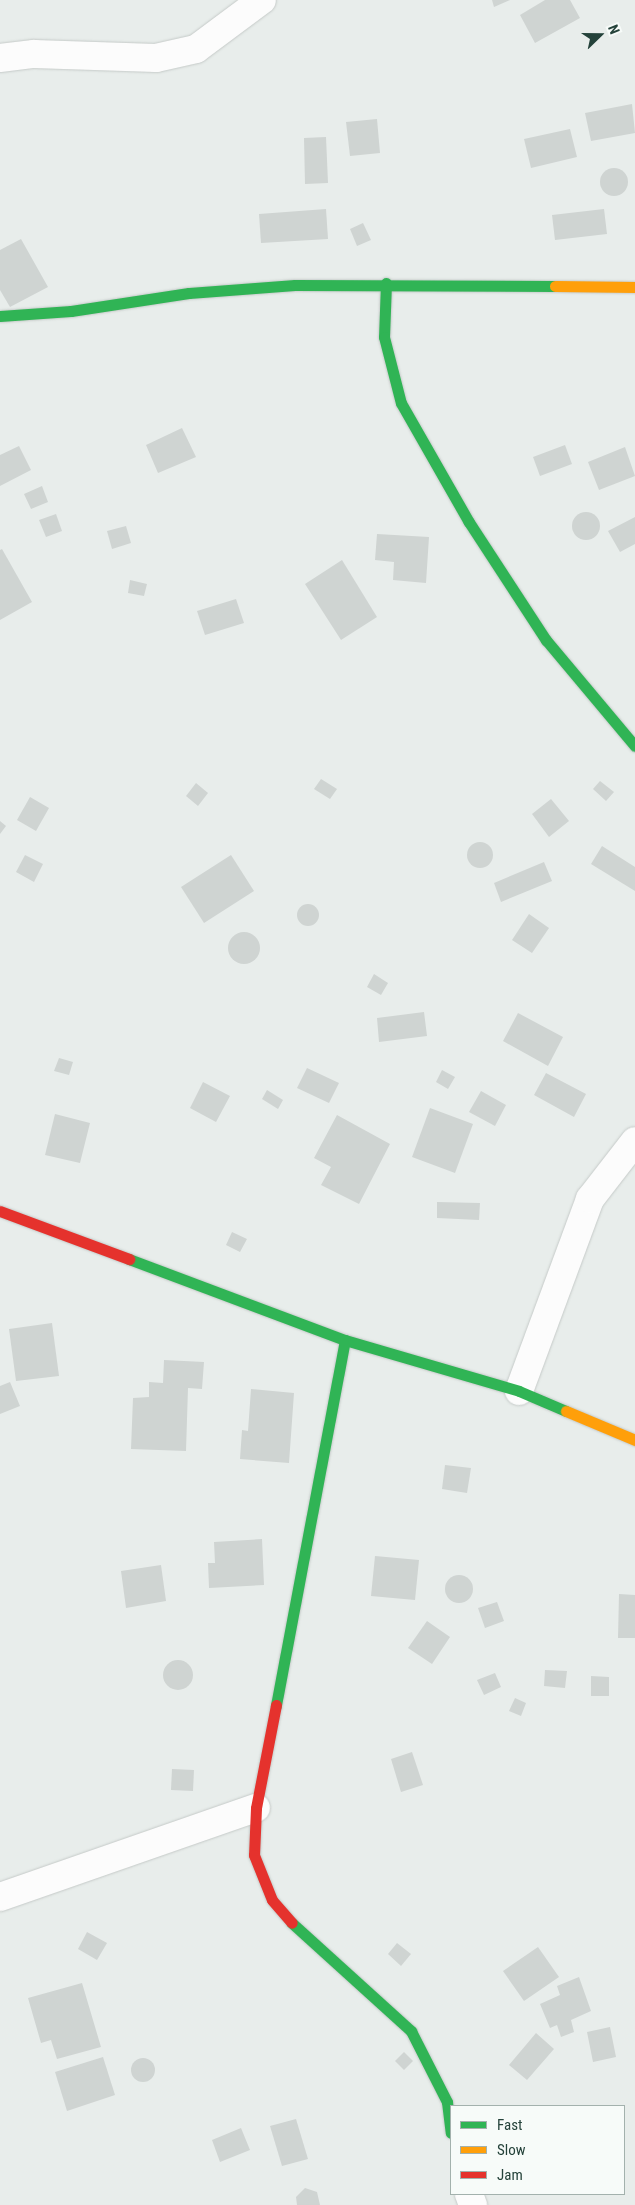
<!DOCTYPE html>
<html>
<head>
<meta charset="utf-8">
<style>
	body { margin:0 }
	#map { position:relative; width:635px; height:2205px; overflow:hidden; background:#e8edeb; font-family:"Roboto Condensed",sans-serif }
	div>[style] { position:absolute }
	.building>* { inset:0; background:#cfd4d2 }
	.round { border-radius:50% }
	.roads { filter:drop-shadow(0 0 1px #c5cac8) drop-shadow(0 0 1px #c5cac8) }
	.street>* { height:28px; margin:-14px; padding:0 14px; transform-origin:14px; border-radius:14px; background:#fcfcfc }
	.fast>* { height:11px; margin:-5.5px; padding:0 5.5px; transform-origin:5.5px; border-radius:5.5px; background:#30b455 }
	.slow>* { height:11px; margin:-5.5px; padding:0 5.5px; transform-origin:5.5px; border-radius:5.5px; background:#ff9f0a }
	.jam>* { height:11px; margin:-5.5px; padding:0 5.5px; transform-origin:5.5px; border-radius:5.5px; background:#e5322d }
	span { translate:-50% -50%; white-space:nowrap; text-align:center; line-height:1.15; -webkit-text-stroke:5px #f7fbf9; paint-order:stroke }
	.legend { position:absolute; left:450px; top:2105px; width:175px; height:90px; box-sizing:border-box; background:#f7fbf9; border:1px solid #a3b1ad; margin:0; padding:6px 9px; list-style:none; font-size:15px; color:#24423a }
	.legend li { display:flex; align-items:center; gap:10px; height:25px }
	.legend b { width:25px; border:1px solid #a3b1ad }
	.north { position:absolute; left:575px; top:10px; width:50px; height:50px; -webkit-text-stroke:4px #f7fbf9; paint-order:stroke; rotate:68deg; font-size:14px; font-weight:700; line-height:20px; text-align:center; color:#24423a }
	.north::after { content:''; display:block; margin:auto; width:18px; height:22px; background:#24423a; clip-path:polygon(50% 0,100% 100%,50% 72%,0 100%) }
</style>
</head>
<body>
<div id="map">
	<div class="building">
		<i style="clip-path:polygon(492px 0,510px 0,494px 7px)"></i>
		<i style="clip-path:polygon(545px 0,570px 0,580px 18px,535px 43px,520px 15px)"></i>
		<i style="clip-path:polygon(632px 104px,635px 133px,591px 141px,585px 113px)"></i>
		<i style="clip-path:polygon(377px 119px,380px 153px,350px 156px,346px 122px)"></i>
		<i style="clip-path:polygon(570px 129px,577px 157px,531px 168px,524px 139px)"></i>
		<i style="clip-path:polygon(326px 137px,328px 183px,305px 184px,304px 138px)"></i>
		<i class="round" style="left:600px;top:168px;width:28px;height:28px"></i>
		<i style="clip-path:polygon(326px 209px,328px 239px,261px 243px,259px 214px)"></i>
		<i style="clip-path:polygon(604px 209px,607px 234px,555px 240px,552px 215px)"></i>
		<i style="clip-path:polygon(363px 223px,371px 240px,357px 246px,350px 229px)"></i>
		<i style="clip-path:polygon(21px 239px,48px 287px,10px 307px,0 290px,0 250px)"></i>
		<i style="clip-path:polygon(182px 428px,196px 457px,158px 473px,146px 445px)"></i>
		<i style="clip-path:polygon(565px 445px,572px 464px,540px 476px,533px 457px)"></i>
		<i style="clip-path:polygon(19px 446px,31px 470px,0 486px,0 455px)"></i>
		<i style="clip-path:polygon(625px 447px,635px 476px,599px 490px,588px 462px)"></i>
		<i style="clip-path:polygon(42px 486px,48px 502px,31px 509px,24px 494px)"></i>
		<i class="round" style="left:572px;top:512px;width:28px;height:28px"></i>
		<i style="clip-path:polygon(56px 514px,62px 531px,46px 537px,39px 520px)"></i>
		<i style="clip-path:polygon(635px 517px,635px 544px,620px 552px,608px 531px)"></i>
		<i style="clip-path:polygon(126px 526px,131px 543px,112px 549px,107px 531px)"></i>
		<i style="clip-path:polygon(377px 534px,429px 537px,426px 583px,393px 580px,394px 562px,375px 560px)"></i>
		<i style="clip-path:polygon(2px 549px,32px 602px,0 620px,0 550px)"></i>
		<i style="clip-path:polygon(342px 560px,377px 617px,341px 640px,305px 584px)"></i>
		<i style="clip-path:polygon(130px 580px,147px 584px,144px 596px,128px 593px)"></i>
		<i style="clip-path:polygon(236px 599px,244px 623px,205px 635px,197px 611px)"></i>
		<i style="clip-path:polygon(321px 779px,337px 789px,330px 799px,314px 789px)"></i>
		<i style="clip-path:polygon(600px 781px,614px 792px,606px 801px,593px 789px)"></i>
		<i style="clip-path:polygon(196px 783px,208px 793px,198px 806px,186px 796px)"></i>
		<i style="clip-path:polygon(30px 797px,49px 808px,36px 831px,17px 820px)"></i>
		<i style="clip-path:polygon(551px 799px,569px 821px,549px 837px,532px 814px)"></i>
		<i style="clip-path:polygon(0 821px,6px 826px,0 834px)"></i>
		<i class="round" style="left:467px;top:842px;width:26px;height:26px"></i>
		<i style="clip-path:polygon(602px 846px,635px 867px,635px 891px,591px 864px)"></i>
		<i style="clip-path:polygon(25px 855px,43px 864px,34px 882px,16px 872px)"></i>
		<i style="clip-path:polygon(231px 855px,254px 891px,204px 923px,181px 887px)"></i>
		<i style="clip-path:polygon(544px 862px,552px 881px,501px 902px,494px 883px)"></i>
		<i class="round" style="left:297px;top:904px;width:22px;height:22px"></i>
		<i style="clip-path:polygon(529px 914px,549px 928px,532px 953px,512px 940px)"></i>
		<i class="round" style="left:228px;top:932px;width:32px;height:32px"></i>
		<i style="clip-path:polygon(374px 974px,388px 983px,381px 995px,367px 987px)"></i>
		<i style="clip-path:polygon(424px 1012px,427px 1036px,379px 1042px,377px 1018px)"></i>
		<i style="clip-path:polygon(518px 1013px,563px 1037px,548px 1066px,503px 1041px)"></i>
		<i style="clip-path:polygon(59px 1058px,73px 1062px,69px 1075px,54px 1071px)"></i>
		<i style="clip-path:polygon(307px 1068px,339px 1083px,329px 1103px,297px 1088px)"></i>
		<i style="clip-path:polygon(442px 1070px,455px 1077px,448px 1089px,436px 1082px)"></i>
		<i style="clip-path:polygon(546px 1073px,586px 1094px,574px 1117px,534px 1095px)"></i>
		<i style="clip-path:polygon(203px 1082px,230px 1096px,216px 1122px,190px 1108px)"></i>
		<i style="clip-path:polygon(267px 1090px,283px 1100px,278px 1109px,262px 1099px)"></i>
		<i style="clip-path:polygon(481px 1091px,506px 1105px,495px 1126px,469px 1112px)"></i>
		<i style="clip-path:polygon(430px 1108px,473px 1124px,455px 1173px,412px 1157px)"></i>
		<i style="clip-path:polygon(55px 1114px,90px 1123px,80px 1163px,45px 1155px)"></i>
		<i style="clip-path:polygon(337px 1115px,390px 1144px,359px 1204px,321px 1185px,331px 1167px,314px 1158px)"></i>
		<i style="clip-path:polygon(437px 1202px,480px 1203px,479px 1220px,437px 1218px)"></i>
		<i style="clip-path:polygon(232px 1232px,247px 1239px,240px 1252px,226px 1245px)"></i>
		<i style="clip-path:polygon(52px 1323px,59px 1376px,16px 1381px,9px 1329px)"></i>
		<i style="clip-path:polygon(164px 1360px,204px 1362px,202px 1389px,188px 1388px,186px 1451px,131px 1449px,133px 1398px,149px 1397px,149px 1382px,163px 1383px)"></i>
		<i style="clip-path:polygon(10px 1382px,20px 1406px,0 1414px,0 1386px)"></i>
		<i style="clip-path:polygon(251px 1389px,294px 1393px,289px 1463px,240px 1459px,242px 1430px,248px 1431px)"></i>
		<i style="clip-path:polygon(445px 1465px,471px 1468px,467px 1493px,442px 1489px)"></i>
		<i style="clip-path:polygon(262px 1539px,264px 1585px,209px 1588px,208px 1563px,215px 1563px,214px 1542px)"></i>
		<i style="clip-path:polygon(375px 1556px,419px 1560px,415px 1600px,371px 1596px)"></i>
		<i style="clip-path:polygon(161px 1565px,166px 1601px,126px 1608px,121px 1571px)"></i>
		<i class="round" style="left:445px;top:1575px;width:28px;height:28px"></i>
		<i style="clip-path:polygon(619px 1594px,635px 1595px,635px 1638px,618px 1638px)"></i>
		<i style="clip-path:polygon(497px 1602px,504px 1621px,485px 1628px,478px 1608px)"></i>
		<i style="clip-path:polygon(427px 1621px,450px 1637px,432px 1664px,408px 1648px)"></i>
		<i class="round" style="left:163px;top:1660px;width:30px;height:30px"></i>
		<i style="clip-path:polygon(545px 1670px,567px 1671px,565px 1688px,544px 1686px)"></i>
		<i style="clip-path:polygon(495px 1673px,501px 1687px,484px 1695px,477px 1680px)"></i>
		<i style="clip-path:polygon(591px 1676px,609px 1677px,609px 1696px,591px 1696px)"></i>
		<i style="clip-path:polygon(515px 1698px,526px 1703px,521px 1716px,509px 1711px)"></i>
		<i style="clip-path:polygon(412px 1752px,423px 1785px,401px 1792px,391px 1759px)"></i>
		<i style="clip-path:polygon(172px 1769px,194px 1770px,193px 1791px,171px 1790px)"></i>
		<i style="clip-path:polygon(87px 1932px,107px 1943px,97px 1960px,78px 1949px)"></i>
		<i style="clip-path:polygon(397px 1943px,411px 1954px,401px 1966px,388px 1954px)"></i>
		<i style="clip-path:polygon(538px 1947px,559px 1977px,524px 2001px,503px 1971px)"></i>
		<i style="clip-path:polygon(579px 1977px,591px 2011px,571px 2020px,574px 2032px,561px 2037px,557px 2025px,550px 2028px,540px 2004px,560px 1995px,557px 1986px)"></i>
		<i style="clip-path:polygon(82px 1983px,101px 2047px,57px 2059px,51px 2040px,41px 2043px,28px 1998px)"></i>
		<i style="clip-path:polygon(610px 2027px,616px 2057px,593px 2062px,587px 2032px)"></i>
		<i style="clip-path:polygon(536px 2033px,554px 2049px,527px 2080px,509px 2065px)"></i>
		<i style="clip-path:polygon(404px 2052px,413px 2061px,404px 2070px,395px 2061px)"></i>
		<i style="clip-path:polygon(103px 2057px,115px 2095px,67px 2111px,55px 2072px)"></i>
		<i class="round" style="left:131px;top:2058px;width:24px;height:24px"></i>
		<i style="clip-path:polygon(296px 2119px,308px 2159px,282px 2166px,270px 2126px)"></i>
		<i style="clip-path:polygon(241px 2128px,250px 2150px,220px 2162px,212px 2140px)"></i>
		<i style="clip-path:polygon(305px 2188px,317px 2192px,320px 2205px,297px 2205px,296px 2197px)"></i>
	</div>
	<div class="roads">
		<div class="street">
			<i style="left:0;top:58px;width:34px;rotate:-7deg"></i>
			<i style="left:34px;top:54px;width:122px;rotate:1.9deg"></i>
			<i style="left:156px;top:58px;width:41px;rotate:-12.7deg"></i>
			<i style="left:196px;top:49px;width:82px;rotate:-36.6deg"></i>
			<i style="left:519px;top:1391px;width:205px;rotate:-69.7deg"></i>
			<i style="left:590px;top:1199px;width:73px;rotate:-52.2deg"></i>
			<i style="left:0;top:1897px;width:271px;rotate:-19.2deg"></i>
			<i style="left:469px;top:2194px;width:12px;rotate:70deg"></i>
		</div>
		<div class="fast">
			<i style="left:386px;top:283px;width:54px;rotate:92.1deg"></i>
			<i style="left:384px;top:337px;width:68px;rotate:75.6deg"></i>
			<i style="left:401px;top:403px;width:137px;rotate:60.3deg"></i>
			<i style="left:469px;top:522px;width:141px;rotate:56.9deg"></i>
			<i style="left:546px;top:640px;width:138px;rotate:50deg"></i>
			<i style="left:0;top:316px;width:71px;rotate:-4deg"></i>
			<i style="left:71px;top:311px;width:119px;rotate:-8.7deg"></i>
			<i style="left:189px;top:293px;width:106px;rotate:-4.3deg"></i>
			<i style="left:295px;top:285px;width:260px;rotate:0.2deg"></i>
			<i style="left:129px;top:1259px;width:231px;rotate:20.6deg"></i>
			<i style="left:345px;top:1340px;width:181px;rotate:16.3deg"></i>
			<i style="left:519px;top:1391px;width:51px;rotate:23.1deg"></i>
			<i style="left:276px;top:1705px;width:371px;rotate:-79.3deg"></i>
			<i style="left:292px;top:1923px;width:161px;rotate:42.2deg"></i>
			<i style="left:411px;top:2031px;width:80px;rotate:63.1deg"></i>
			<i style="left:447px;top:2102px;width:31px;rotate:83deg"></i>
		</div>
		<div class="slow">
			<i style="left:555px;top:286px;width:80px;rotate:0.7deg"></i>
			<i style="left:566px;top:1411px;width:75px;rotate:22.8deg"></i>
		</div>
		<div class="jam">
			<i style="left:0;top:1211px;width:138px;rotate:20.4deg"></i>
			<i style="left:276px;top:1705px;width:105px;rotate:101deg"></i>
			<i style="left:256px;top:1808px;width:47px;rotate:92.4deg"></i>
			<i style="left:254px;top:1855px;width:48px;rotate:68.2deg"></i>
			<i style="left:272px;top:1900px;width:30px;rotate:49deg"></i>
		</div>
	</div>
	<ul class="legend">
	<li><b style="height:6px;background:#30b455"></b>Fast</li>
	<li><b style="height:6px;background:#ff9f0a"></b>Slow</li>
	<li><b style="height:6px;background:#e5322d"></b>Jam</li>
	</ul>
	<div class="north">N</div>
</div>
</body>
</html>
